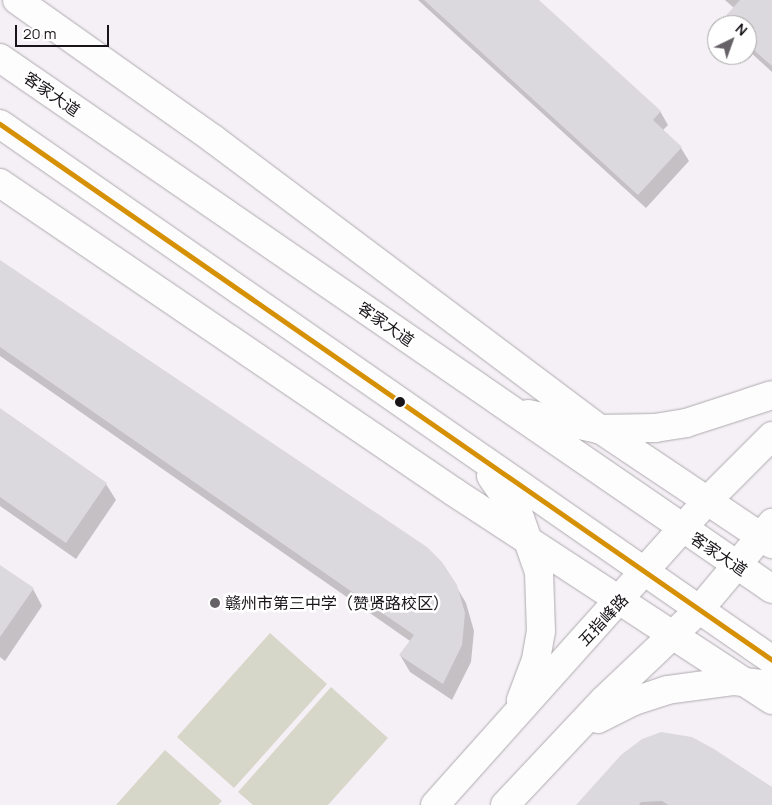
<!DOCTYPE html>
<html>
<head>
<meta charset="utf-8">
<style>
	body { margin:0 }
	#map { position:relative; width:772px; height:805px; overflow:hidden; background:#f5f0f6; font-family:Manrope,"Noto Sans SC",sans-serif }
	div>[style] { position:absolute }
	.green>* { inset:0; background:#d6d6c9 }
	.shadow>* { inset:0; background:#0003 }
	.building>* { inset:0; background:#dcd9de }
	.roads { filter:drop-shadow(0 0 1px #aeaaae) drop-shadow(0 0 1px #aeaaae) }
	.minor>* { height:28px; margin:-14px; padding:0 14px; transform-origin:14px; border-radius:14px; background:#fefdfe }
	.major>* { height:28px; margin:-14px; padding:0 14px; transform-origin:14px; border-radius:14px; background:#fefdfe }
	.bus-1>* { height:5px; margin:-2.5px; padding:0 2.5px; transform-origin:2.5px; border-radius:2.5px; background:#d69004 }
	.dots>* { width:14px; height:14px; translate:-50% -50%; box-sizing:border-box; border:2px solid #fff; border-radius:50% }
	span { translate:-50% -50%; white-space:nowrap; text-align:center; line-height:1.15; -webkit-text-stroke:5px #fff; paint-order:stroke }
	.street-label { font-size:16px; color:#181418 }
	.poi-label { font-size:16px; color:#181418 }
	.left { translate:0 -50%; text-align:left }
	.north { position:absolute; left:707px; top:15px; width:50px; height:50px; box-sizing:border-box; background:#fff; border:1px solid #a3a1a3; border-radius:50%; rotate:42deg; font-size:14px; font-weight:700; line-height:20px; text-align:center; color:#181418 }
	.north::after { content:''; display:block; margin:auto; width:18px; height:22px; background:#656166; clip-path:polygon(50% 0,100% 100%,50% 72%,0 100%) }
	.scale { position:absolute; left:15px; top:25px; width:94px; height:22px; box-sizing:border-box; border:2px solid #181418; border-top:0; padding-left:6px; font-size:15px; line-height:18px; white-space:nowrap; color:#181418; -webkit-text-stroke:4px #fff; paint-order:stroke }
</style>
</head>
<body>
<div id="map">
	<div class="green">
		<i style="clip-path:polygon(270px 633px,327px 684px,234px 788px,177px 737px)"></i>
		<i style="clip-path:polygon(331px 687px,388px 738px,328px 805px,253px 805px,238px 792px)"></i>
		<i style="clip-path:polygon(165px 750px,222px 801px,218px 805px,116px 805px)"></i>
	</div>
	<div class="shadow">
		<i style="clip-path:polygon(418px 0,537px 0,660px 111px,668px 125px,662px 131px,681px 148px,689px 161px,646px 208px)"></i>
		<i style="clip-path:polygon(725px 0,772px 0,772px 72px,747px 49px,747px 25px,725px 25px,723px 21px,734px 8px)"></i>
		<i style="clip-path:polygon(0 262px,456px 586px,466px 603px,474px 631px,471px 662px,452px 700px,410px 672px,400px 655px,410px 641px,0 356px)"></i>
		<i style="clip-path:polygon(0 410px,106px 484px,116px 500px,76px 559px,0 506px)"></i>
		<i style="clip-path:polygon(0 566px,33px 589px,42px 606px,5px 661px,0 657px)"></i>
		<i style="clip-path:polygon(772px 790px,772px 805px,578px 805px)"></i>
	</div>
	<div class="building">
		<i style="clip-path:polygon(424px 0,539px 0,661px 111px,653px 120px,682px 147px,638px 195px)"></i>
		<i style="clip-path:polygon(740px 0,772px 0,772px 66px,747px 44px,747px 25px,725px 25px,721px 21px)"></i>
		<i style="clip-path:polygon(0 260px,427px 547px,442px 562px,457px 585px,465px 613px,462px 645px,443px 684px,399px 655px,414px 635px,0 347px)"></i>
		<i style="clip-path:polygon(0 408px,107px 483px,66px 543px,0 497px)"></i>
		<i style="clip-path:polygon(0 565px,34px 588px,0 637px)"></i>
		<i style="clip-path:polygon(661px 732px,692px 737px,714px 749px,772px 787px,772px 805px,668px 805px,662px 801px,641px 802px,639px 805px,576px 805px,621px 755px,642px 739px)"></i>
	</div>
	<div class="roads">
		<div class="minor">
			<i style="left:17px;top:0;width:239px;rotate:35.3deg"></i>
			<i style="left:212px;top:138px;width:485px;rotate:36.9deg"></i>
			<i style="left:600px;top:429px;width:207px;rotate:33.8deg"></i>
			<i style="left:0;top:183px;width:549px;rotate:34.24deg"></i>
			<i style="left:454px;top:492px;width:380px;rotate:33.2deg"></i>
		</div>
		<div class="major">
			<i style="left:0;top:58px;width:937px;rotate:34.52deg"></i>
			<i style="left:0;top:124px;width:940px;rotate:34.77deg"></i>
			<i style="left:528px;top:414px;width:72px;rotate:12.1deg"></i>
			<i style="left:598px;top:429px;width:57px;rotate:-1deg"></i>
			<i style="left:655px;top:428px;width:31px;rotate:-9deg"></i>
			<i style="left:686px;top:423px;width:90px;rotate:-18deg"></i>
			<i style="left:491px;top:476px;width:51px;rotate:55.4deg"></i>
			<i style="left:520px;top:518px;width:57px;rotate:70.6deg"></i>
			<i style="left:539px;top:572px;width:59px;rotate:88.1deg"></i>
			<i style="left:541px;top:631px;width:29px;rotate:100deg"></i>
			<i style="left:536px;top:660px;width:43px;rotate:110.6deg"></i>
			<i style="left:598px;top:719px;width:40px;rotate:-26.6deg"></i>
			<i style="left:634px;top:701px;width:35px;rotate:-18deg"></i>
			<i style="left:667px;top:690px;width:68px;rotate:-7.7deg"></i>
			<i style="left:734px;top:681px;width:38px;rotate:6deg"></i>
			<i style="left:435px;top:805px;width:408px;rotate:-48.2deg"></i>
			<i style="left:707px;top:501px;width:92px;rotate:-45deg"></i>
			<i style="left:505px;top:805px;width:144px;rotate:-46.7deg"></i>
			<i style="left:604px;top:700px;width:131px;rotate:-43.5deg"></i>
			<i style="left:699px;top:610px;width:114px;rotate:-50deg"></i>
		</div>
	</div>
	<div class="bus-1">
		<i style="left:0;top:124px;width:940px;rotate:34.77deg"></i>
	</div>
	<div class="dots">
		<i style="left:400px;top:402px;background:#181418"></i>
		<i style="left:215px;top:603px;background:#656166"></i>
	</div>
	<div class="street-label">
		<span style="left:52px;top:94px;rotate:35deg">客家大道</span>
		<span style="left:386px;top:324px;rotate:35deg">客家大道</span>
		<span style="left:719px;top:554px;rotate:34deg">客家大道</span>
		<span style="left:603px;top:620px;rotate:-47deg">五指峰路</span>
	</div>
	<div class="poi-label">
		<span class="left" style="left:225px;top:603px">赣州市第三中学（赞贤路校区）</span>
	</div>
	<div class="north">N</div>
	<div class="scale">20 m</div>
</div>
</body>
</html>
